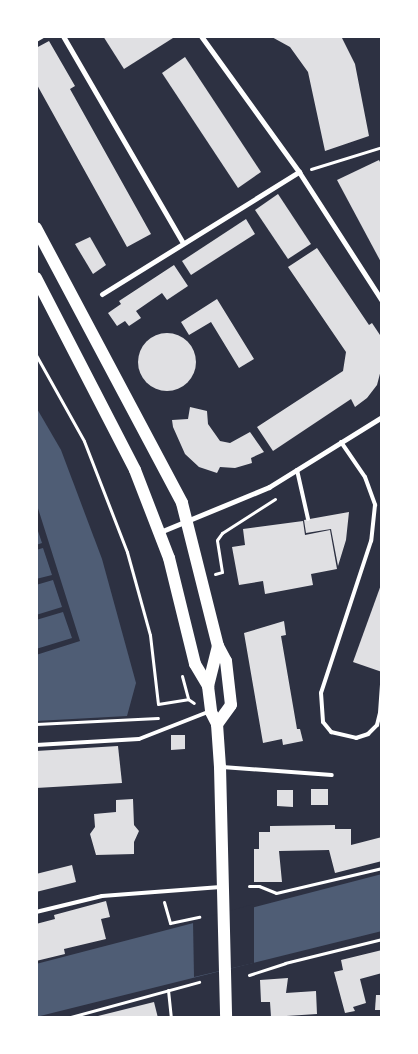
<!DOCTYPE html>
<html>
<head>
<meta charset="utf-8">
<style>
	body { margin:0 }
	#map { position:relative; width:418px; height:1054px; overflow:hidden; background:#2d3142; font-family:"IBM Plex Sans",sans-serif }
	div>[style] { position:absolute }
	.water>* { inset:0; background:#4f5d75 }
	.pier>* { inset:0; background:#2d3142 }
	.building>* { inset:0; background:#e0e0e3 }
	.round { border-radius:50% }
	.path>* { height:3px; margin:-1.5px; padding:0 1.5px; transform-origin:1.5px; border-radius:1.5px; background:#fff }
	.service>* { height:4px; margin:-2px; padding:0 2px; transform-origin:2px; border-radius:2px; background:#fff }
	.minor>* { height:5px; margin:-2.5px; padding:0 2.5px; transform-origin:2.5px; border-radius:2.5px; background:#fff }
	.primary>* { height:12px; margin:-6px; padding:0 6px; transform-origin:6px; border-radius:6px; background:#fff }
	span { translate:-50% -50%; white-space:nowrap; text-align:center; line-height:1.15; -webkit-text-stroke:4px #fff; paint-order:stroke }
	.frame { position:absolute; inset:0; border:38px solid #fff; pointer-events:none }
</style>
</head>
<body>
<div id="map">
	<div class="water">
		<i style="clip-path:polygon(36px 407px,61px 450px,102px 559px,136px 683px,127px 716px,36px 721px)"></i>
		<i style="clip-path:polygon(382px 874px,382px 931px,36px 1017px,36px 964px)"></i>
	</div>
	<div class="pier">
		<i style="clip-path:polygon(36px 502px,80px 641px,36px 655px,36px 649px,72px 638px,63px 612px,36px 620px,36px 615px,62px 607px,53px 580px,36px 585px,36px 579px,52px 575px,43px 548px,36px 550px,36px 545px,42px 543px,36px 525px)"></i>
		<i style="clip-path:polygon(254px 904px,254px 963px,194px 977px,193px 921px)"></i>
	</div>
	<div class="building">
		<i style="clip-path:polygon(103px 36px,172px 36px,173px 38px,124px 69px)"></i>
		<i style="clip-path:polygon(270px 36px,341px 36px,355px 64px,369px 136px,325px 151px,308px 72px,290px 47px)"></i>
		<i style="clip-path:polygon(49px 41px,75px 86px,70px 89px,151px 234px,127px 247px,36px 83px,36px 48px)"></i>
		<i style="clip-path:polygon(185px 57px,261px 172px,238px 188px,162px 73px)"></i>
		<i style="clip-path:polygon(379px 160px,382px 166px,382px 264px,337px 180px)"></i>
		<i style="clip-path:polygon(278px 194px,311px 244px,288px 259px,255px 210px)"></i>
		<i style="clip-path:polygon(246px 219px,255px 234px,191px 275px,182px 261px)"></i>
		<i style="clip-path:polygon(90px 237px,106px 265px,93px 274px,75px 244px)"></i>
		<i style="clip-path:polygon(317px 248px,369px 325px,372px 323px,380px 335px,382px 366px,377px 385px,367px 398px,355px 407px,351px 399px,273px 451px,257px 427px,343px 371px,346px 352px,288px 267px)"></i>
		<i style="clip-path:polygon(174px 265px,188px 286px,167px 300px,162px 293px,136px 311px,141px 318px,129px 326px,125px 321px,117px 326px,108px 313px,121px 304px,119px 301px)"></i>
		<i style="clip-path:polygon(217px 299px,254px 359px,239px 368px,211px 322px,189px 335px,181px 322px)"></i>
		<i class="round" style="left:138px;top:333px;width:58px;height:58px"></i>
		<i style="clip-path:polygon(190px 407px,207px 411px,208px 424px,220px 441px,230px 443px,250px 432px,264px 452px,251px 458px,252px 463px,235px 468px,220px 467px,217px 473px,199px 467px,185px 454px,173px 427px,172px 420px,188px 419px)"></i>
		<i style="clip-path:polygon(349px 512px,346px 540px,338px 566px,331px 529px,306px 533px,304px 520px)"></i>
		<i style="clip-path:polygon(303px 521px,305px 535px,330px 530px,337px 569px,311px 574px,313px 585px,265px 594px,263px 581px,239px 585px,232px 547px,245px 545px,243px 529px)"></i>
		<i style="clip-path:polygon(382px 582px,382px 672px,353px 662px)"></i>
		<i style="clip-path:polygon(284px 621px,286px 635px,281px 636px,297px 729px,300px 729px,303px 741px,283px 745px,282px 739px,263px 743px,244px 633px)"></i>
		<i style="clip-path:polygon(171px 735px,185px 735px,185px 749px,171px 750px)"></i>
		<i style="clip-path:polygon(118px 746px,122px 783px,36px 788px,36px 751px)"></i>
		<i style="clip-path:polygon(311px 789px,328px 789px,328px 805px,311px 805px)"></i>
		<i style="clip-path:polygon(277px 790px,293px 790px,293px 807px,277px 806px)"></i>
		<i style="clip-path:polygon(133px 799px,134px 825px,139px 831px,134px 842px,134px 854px,96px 855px,90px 834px,95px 827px,94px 814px,116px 812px,116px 800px)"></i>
		<i style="clip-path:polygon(335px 825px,335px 829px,351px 829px,351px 845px,382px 837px,382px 861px,335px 873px,329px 850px,279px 851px,282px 882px,254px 882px,254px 849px,259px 849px,259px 832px,270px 832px,270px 826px)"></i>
		<i style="clip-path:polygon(72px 865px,76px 882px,36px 892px,36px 874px)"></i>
		<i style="clip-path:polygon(106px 901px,110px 917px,101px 919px,106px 939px,64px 949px,65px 954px,36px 961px,36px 924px,55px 919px,54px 915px)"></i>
		<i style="clip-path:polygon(382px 950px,382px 973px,360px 979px,366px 1003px,353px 1007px,355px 1011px,345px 1013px,334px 972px,343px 970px,341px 960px)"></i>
		<i style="clip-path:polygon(288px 978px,286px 993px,316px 991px,317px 1014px,271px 1017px,270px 1002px,261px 1002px,260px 980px)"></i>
		<i style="clip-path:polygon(376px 995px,382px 995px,382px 1010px,375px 1010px)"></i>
		<i style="clip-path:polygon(154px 1002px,158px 1018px,94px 1018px,94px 1017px)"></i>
	</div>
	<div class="path">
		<i style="left:36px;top:40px;width:8px;rotate:-30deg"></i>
		<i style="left:311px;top:169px;width:74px;rotate:-17.2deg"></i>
		<i style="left:36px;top:355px;width:98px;rotate:60.8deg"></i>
		<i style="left:84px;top:441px;width:119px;rotate:68.8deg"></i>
		<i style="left:127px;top:552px;width:86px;rotate:74.5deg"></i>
		<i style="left:150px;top:635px;width:69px;rotate:83.4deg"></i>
		<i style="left:158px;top:704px;width:30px;rotate:-9deg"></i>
		<i style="left:215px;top:574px;width:7px;rotate:-16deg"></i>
		<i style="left:222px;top:572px;width:32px;rotate:-99deg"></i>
		<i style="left:217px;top:540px;width:9px;rotate:-54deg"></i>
		<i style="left:222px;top:533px;width:63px;rotate:-32.7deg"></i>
		<i style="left:182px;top:676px;width:24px;rotate:75deg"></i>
		<i style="left:188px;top:699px;width:7px;rotate:34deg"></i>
		<i style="left:36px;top:724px;width:122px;rotate:-2.8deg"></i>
		<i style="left:249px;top:886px;width:10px"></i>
		<i style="left:259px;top:886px;width:18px;rotate:22deg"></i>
		<i style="left:276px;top:893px;width:109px;rotate:-13.3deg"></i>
		<i style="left:164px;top:902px;width:22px;rotate:74deg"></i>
		<i style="left:170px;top:923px;width:30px;rotate:-12deg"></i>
		<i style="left:249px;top:975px;width:38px;rotate:-18deg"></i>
		<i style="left:285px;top:963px;width:100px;rotate:-13.9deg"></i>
		<i style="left:168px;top:990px;width:28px;rotate:84deg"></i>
		<i style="left:67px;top:1018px;width:137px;rotate:-15.3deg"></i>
	</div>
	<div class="service">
		<i style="left:341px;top:442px;width:42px;rotate:55.6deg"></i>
		<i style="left:365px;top:477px;width:30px;rotate:70deg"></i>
		<i style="left:375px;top:505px;width:36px;rotate:96deg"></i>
		<i style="left:371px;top:541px;width:160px;rotate:108.2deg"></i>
		<i style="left:321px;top:693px;width:29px;rotate:86deg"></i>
		<i style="left:323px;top:722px;width:13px;rotate:51deg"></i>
		<i style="left:331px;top:732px;width:26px;rotate:13deg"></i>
		<i style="left:356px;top:738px;width:13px;rotate:-18deg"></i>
		<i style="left:368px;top:734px;width:13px;rotate:-45deg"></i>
		<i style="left:377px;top:725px;width:12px;rotate:-76deg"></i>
		<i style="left:380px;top:713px;width:31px;rotate:-86deg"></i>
		<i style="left:297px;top:470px;width:50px;rotate:77.3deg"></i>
		<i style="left:36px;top:745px;width:103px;rotate:-3.3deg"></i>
		<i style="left:139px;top:739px;width:74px;rotate:-21.4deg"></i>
		<i style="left:222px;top:767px;width:110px;rotate:4.2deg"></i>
		<i style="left:36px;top:912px;width:68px;rotate:-13.6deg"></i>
		<i style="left:102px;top:896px;width:119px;rotate:-4.3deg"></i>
	</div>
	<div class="minor">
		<i style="left:63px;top:36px;width:239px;rotate:59.9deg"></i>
		<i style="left:201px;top:36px;width:168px;rotate:54.2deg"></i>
		<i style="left:299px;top:172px;width:153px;rotate:57.2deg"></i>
		<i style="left:102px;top:294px;width:232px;rotate:-31.8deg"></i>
		<i style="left:160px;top:532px;width:118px;rotate:-22.4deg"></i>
		<i style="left:269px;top:487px;width:133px;rotate:-31.8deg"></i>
	</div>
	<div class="primary">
		<i style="left:36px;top:228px;width:311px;rotate:62deg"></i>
		<i style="left:182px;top:503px;width:147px;rotate:75.9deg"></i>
		<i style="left:218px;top:646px;width:17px;rotate:62deg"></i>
		<i style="left:226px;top:661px;width:44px;rotate:83.5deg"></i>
		<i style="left:231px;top:705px;width:24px;rotate:126deg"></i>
		<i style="left:36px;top:278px;width:216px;rotate:62.7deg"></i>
		<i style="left:135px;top:470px;width:94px;rotate:68.9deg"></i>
		<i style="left:169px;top:558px;width:109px;rotate:76.2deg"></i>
		<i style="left:195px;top:664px;width:26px;rotate:59deg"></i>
		<i style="left:218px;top:646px;width:41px;rotate:104deg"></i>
		<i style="left:208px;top:686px;width:26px;rotate:83deg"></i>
		<i style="left:211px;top:712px;width:13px;rotate:63deg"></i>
		<i style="left:217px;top:724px;width:43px;rotate:86deg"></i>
		<i style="left:220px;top:767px;width:251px;rotate:88.6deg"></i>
	</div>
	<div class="frame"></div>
</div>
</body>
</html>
